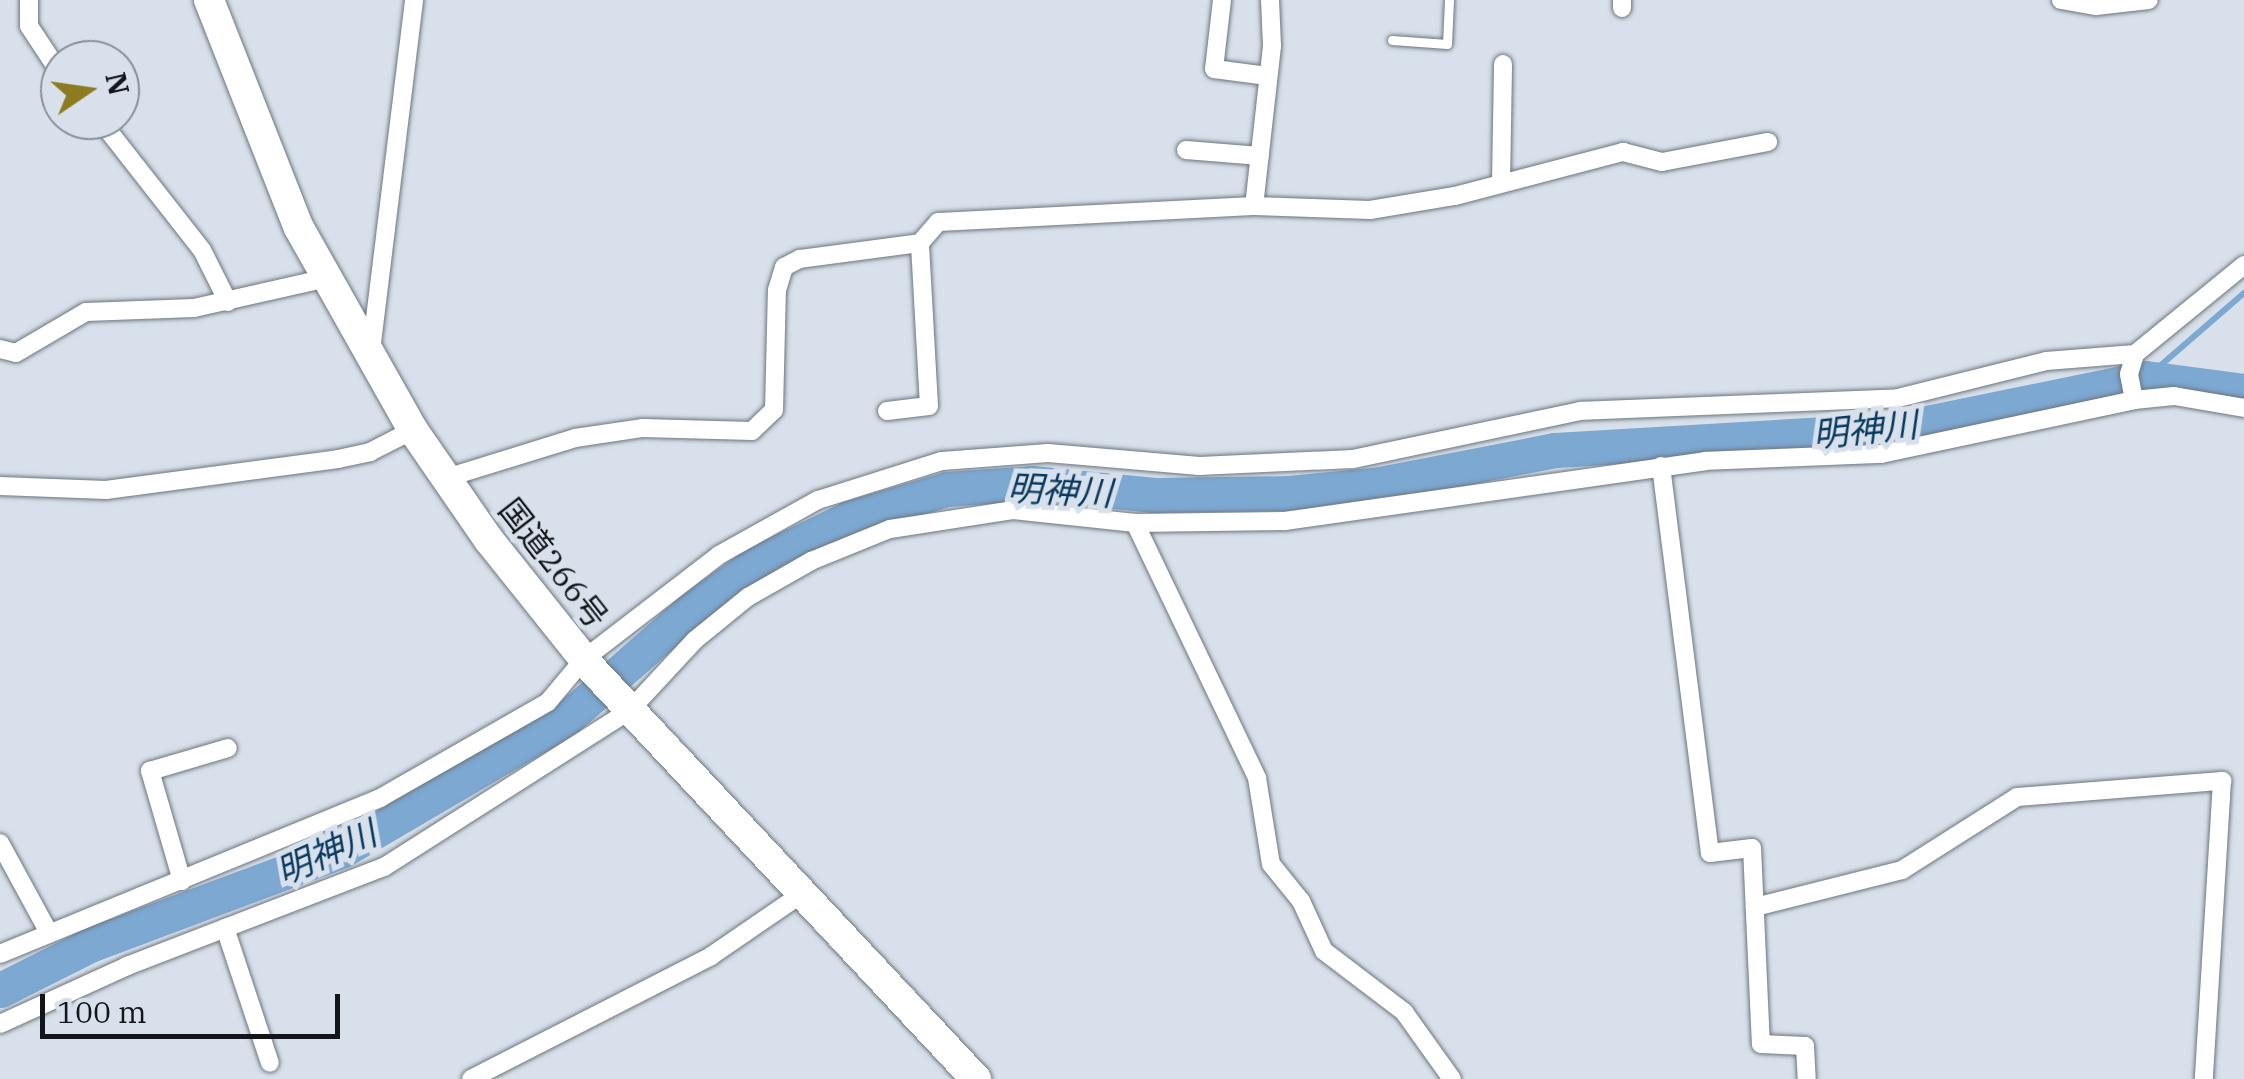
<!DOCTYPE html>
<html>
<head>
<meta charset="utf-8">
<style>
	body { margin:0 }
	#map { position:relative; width:2244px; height:1079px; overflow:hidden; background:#d8e1eb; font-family:"IBM Plex Serif","Noto Sans JP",serif }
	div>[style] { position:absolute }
	.stream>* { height:6px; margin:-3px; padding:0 3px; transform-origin:3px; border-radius:3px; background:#7da8d2 }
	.river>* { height:35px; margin:-17.5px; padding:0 17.5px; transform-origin:17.5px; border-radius:17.5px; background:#7da8d2 }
	.roads { filter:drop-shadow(0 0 2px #6d757e) drop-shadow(0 0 2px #6d757e) }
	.lane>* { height:9px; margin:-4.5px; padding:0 4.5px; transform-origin:4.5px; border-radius:4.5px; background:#fff }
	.street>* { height:18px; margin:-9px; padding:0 9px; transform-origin:9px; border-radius:9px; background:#fff }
	.highway>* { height:30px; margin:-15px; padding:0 15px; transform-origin:15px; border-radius:15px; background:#fff }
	span { translate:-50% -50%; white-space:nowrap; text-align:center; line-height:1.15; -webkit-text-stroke:10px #d8e1eb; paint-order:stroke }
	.street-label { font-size:32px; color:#121519 }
	.water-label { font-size:35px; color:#07385f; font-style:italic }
	.north { position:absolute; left:40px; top:40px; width:100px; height:100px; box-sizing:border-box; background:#d8e1eb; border:2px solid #898f97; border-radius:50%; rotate:77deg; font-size:28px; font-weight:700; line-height:40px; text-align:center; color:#121519 }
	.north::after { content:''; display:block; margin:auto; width:35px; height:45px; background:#8b7c21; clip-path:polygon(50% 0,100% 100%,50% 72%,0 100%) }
	.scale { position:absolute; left:40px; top:994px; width:300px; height:45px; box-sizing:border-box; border:5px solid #121519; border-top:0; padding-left:12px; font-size:30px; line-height:35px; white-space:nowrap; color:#121519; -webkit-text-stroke:8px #d8e1eb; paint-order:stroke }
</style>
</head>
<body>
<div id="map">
	<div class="stream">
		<i style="left:2146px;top:378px;width:130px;rotate:-40.9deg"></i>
	</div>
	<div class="river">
		<i style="left:0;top:990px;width:103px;rotate:-26.6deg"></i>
		<i style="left:92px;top:944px;width:268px;rotate:-20.5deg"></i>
		<i style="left:343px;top:850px;width:259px;rotate:-30.4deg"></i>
		<i style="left:566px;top:719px;width:169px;rotate:-41.2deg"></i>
		<i style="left:693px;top:608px;width:75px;rotate:-35.8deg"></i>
		<i style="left:754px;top:564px;width:106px;rotate:-25.8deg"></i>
		<i style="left:849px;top:518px;width:102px;rotate:-16.5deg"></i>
		<i style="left:947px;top:489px;width:85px;rotate:-4deg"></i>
		<i style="left:1032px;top:483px;width:123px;rotate:5.6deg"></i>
		<i style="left:1154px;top:495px;width:135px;rotate:-0.8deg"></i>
		<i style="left:1289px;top:493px;width:91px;rotate:-5.6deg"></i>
		<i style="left:1380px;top:484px;width:178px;rotate:-11deg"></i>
		<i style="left:1555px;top:450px;width:339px;rotate:-3.4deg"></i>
		<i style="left:1893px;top:430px;width:258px;rotate:-11.6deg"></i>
		<i style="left:2146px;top:378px;width:99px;rotate:7.6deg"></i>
	</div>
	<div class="roads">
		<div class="lane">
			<i style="left:1392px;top:40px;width:55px;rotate:4.2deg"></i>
			<i style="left:1447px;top:44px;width:44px;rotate:-87.4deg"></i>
		</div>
		<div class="street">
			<i style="left:29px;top:0;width:26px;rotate:90deg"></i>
			<i style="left:29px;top:26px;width:56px;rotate:56.6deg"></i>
			<i style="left:1222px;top:0;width:69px;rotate:96.6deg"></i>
			<i style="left:1214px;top:69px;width:54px;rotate:7.4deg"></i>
			<i style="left:1270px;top:0;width:46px;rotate:87.5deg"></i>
			<i style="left:1272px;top:46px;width:161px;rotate:96.4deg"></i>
			<i style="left:1254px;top:206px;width:116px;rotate:2deg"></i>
			<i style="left:1370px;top:210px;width:86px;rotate:-9.4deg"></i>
			<i style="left:1455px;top:196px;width:174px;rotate:-14.7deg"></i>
			<i style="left:1623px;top:152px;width:40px;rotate:14.4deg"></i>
			<i style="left:1662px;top:162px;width:108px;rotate:-10.7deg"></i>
			<i style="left:1622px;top:0;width:8px;rotate:90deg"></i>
			<i style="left:2061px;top:0;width:36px;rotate:10deg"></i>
			<i style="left:2096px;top:6px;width:53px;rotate:-6.5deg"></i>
			<i style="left:100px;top:120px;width:165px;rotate:51.9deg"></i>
			<i style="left:202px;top:250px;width:58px;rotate:63.4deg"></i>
			<i style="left:1186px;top:150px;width:74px;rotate:4.6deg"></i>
			<i style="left:1501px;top:182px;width:118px;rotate:-89deg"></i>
			<i style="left:0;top:349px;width:16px;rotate:14deg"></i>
			<i style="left:16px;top:353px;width:81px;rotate:-30.4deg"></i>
			<i style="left:86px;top:312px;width:108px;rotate:-2.1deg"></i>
			<i style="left:194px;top:308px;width:136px;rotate:-12.7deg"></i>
			<i style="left:371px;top:351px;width:354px;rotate:-83deg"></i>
			<i style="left:2134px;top:400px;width:26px;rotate:-101deg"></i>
			<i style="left:2129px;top:374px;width:21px;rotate:-73deg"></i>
			<i style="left:2135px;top:354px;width:141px;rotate:-39.2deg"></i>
			<i style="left:887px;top:411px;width:42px;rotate:-6.8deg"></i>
			<i style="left:929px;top:406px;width:163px;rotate:-93.2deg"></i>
			<i style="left:920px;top:243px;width:28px;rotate:-49deg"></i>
			<i style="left:938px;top:222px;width:316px;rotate:-2.9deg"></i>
			<i style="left:1661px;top:466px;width:390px;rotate:82.8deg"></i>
			<i style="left:1710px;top:853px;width:42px;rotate:-6.8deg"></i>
			<i style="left:1752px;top:848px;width:196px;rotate:87.4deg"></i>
			<i style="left:1761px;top:1044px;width:44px;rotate:2.6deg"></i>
			<i style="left:1805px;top:1046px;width:33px;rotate:87deg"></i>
			<i style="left:446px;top:478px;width:135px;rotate:-17.2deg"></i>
			<i style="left:575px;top:438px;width:69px;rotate:-8.4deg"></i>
			<i style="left:643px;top:428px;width:109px;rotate:1.6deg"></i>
			<i style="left:752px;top:431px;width:30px;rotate:-44deg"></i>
			<i style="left:774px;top:410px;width:120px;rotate:-88.6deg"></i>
			<i style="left:777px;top:290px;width:24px;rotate:-73deg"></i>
			<i style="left:784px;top:267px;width:18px;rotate:-27deg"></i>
			<i style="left:800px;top:259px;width:121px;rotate:-7.6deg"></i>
			<i style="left:0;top:486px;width:106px;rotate:2.2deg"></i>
			<i style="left:106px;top:490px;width:234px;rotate:-7.6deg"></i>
			<i style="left:338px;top:459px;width:33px;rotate:-12deg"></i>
			<i style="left:370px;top:452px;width:48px;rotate:-27.1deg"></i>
			<i style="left:1135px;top:523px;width:283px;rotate:64.4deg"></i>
			<i style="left:1257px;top:778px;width:87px;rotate:80.8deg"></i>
			<i style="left:1271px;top:864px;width:48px;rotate:51deg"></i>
			<i style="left:1301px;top:901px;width:55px;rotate:65.3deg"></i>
			<i style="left:1324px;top:951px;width:101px;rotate:37.3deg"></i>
			<i style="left:1404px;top:1012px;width:82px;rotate:54.4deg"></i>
			<i style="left:0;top:843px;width:100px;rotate:61.4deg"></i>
			<i style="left:182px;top:881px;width:115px;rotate:-106.2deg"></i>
			<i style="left:150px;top:771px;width:81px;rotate:-16.4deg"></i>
			<i style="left:1755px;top:907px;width:152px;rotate:-14.1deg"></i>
			<i style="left:1902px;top:870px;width:136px;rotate:-32.4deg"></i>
			<i style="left:2017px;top:797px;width:206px;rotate:-4.5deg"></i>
			<i style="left:2222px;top:781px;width:299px;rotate:93.5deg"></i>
			<i style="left:225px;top:928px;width:142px;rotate:71.6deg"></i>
			<i style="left:0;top:954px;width:411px;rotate:-22.3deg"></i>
			<i style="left:380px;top:798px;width:193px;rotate:-29.7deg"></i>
			<i style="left:548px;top:702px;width:56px;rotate:-50.1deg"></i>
			<i style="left:584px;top:659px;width:170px;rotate:-37.6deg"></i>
			<i style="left:719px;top:555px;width:113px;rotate:-29.1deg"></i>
			<i style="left:818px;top:500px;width:130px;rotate:-17.5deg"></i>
			<i style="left:942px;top:461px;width:106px;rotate:-4.3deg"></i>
			<i style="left:1048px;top:453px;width:152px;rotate:4.9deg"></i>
			<i style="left:1199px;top:466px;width:154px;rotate:-2.6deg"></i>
			<i style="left:1353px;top:459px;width:232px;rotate:-11.9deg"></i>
			<i style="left:1580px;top:411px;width:318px;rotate:-2.3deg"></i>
			<i style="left:1898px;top:398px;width:153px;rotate:-14deg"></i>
			<i style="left:2046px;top:361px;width:89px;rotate:-4.5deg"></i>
			<i style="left:0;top:1024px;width:140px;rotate:-24.5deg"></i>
			<i style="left:127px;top:966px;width:275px;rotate:-21.1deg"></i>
			<i style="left:384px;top:867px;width:292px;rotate:-32.5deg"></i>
			<i style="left:630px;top:710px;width:96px;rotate:-47.1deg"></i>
			<i style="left:695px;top:640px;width:68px;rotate:-39.1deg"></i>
			<i style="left:748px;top:597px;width:73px;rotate:-29.7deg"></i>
			<i style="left:811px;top:561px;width:85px;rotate:-22.1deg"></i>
			<i style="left:890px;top:529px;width:124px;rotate:-8.8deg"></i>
			<i style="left:1013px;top:510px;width:123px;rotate:6.1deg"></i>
			<i style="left:1135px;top:523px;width:150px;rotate:-0.8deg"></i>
			<i style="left:1285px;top:521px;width:424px;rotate:-8.1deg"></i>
			<i style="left:1705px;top:461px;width:176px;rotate:-2.3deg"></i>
			<i style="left:1881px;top:454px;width:259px;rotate:-12deg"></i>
			<i style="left:2134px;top:400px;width:40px;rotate:-5.7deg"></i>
			<i style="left:2174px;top:396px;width:71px;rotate:9.7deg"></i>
			<i style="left:471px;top:1079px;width:270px;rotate:-27.1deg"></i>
			<i style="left:711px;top:956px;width:115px;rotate:-34.4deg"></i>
		</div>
		<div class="highway">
			<i style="left:209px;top:0;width:245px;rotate:68.5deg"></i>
			<i style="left:299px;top:228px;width:232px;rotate:60.6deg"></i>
			<i style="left:413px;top:430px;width:134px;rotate:55.4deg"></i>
			<i style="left:489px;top:540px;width:165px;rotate:51.4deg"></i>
			<i style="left:592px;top:669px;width:562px;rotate:46.88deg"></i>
		</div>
	</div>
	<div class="street-label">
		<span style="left:554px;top:563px;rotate:52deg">国道266号</span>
	</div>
	<div class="water-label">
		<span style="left:1865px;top:429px;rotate:-6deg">明神川</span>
		<span style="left:1060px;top:490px;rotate:3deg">明神川</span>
		<span style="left:326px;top:852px;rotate:-24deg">明神川</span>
	</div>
	<div class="north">N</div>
	<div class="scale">100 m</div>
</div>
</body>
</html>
